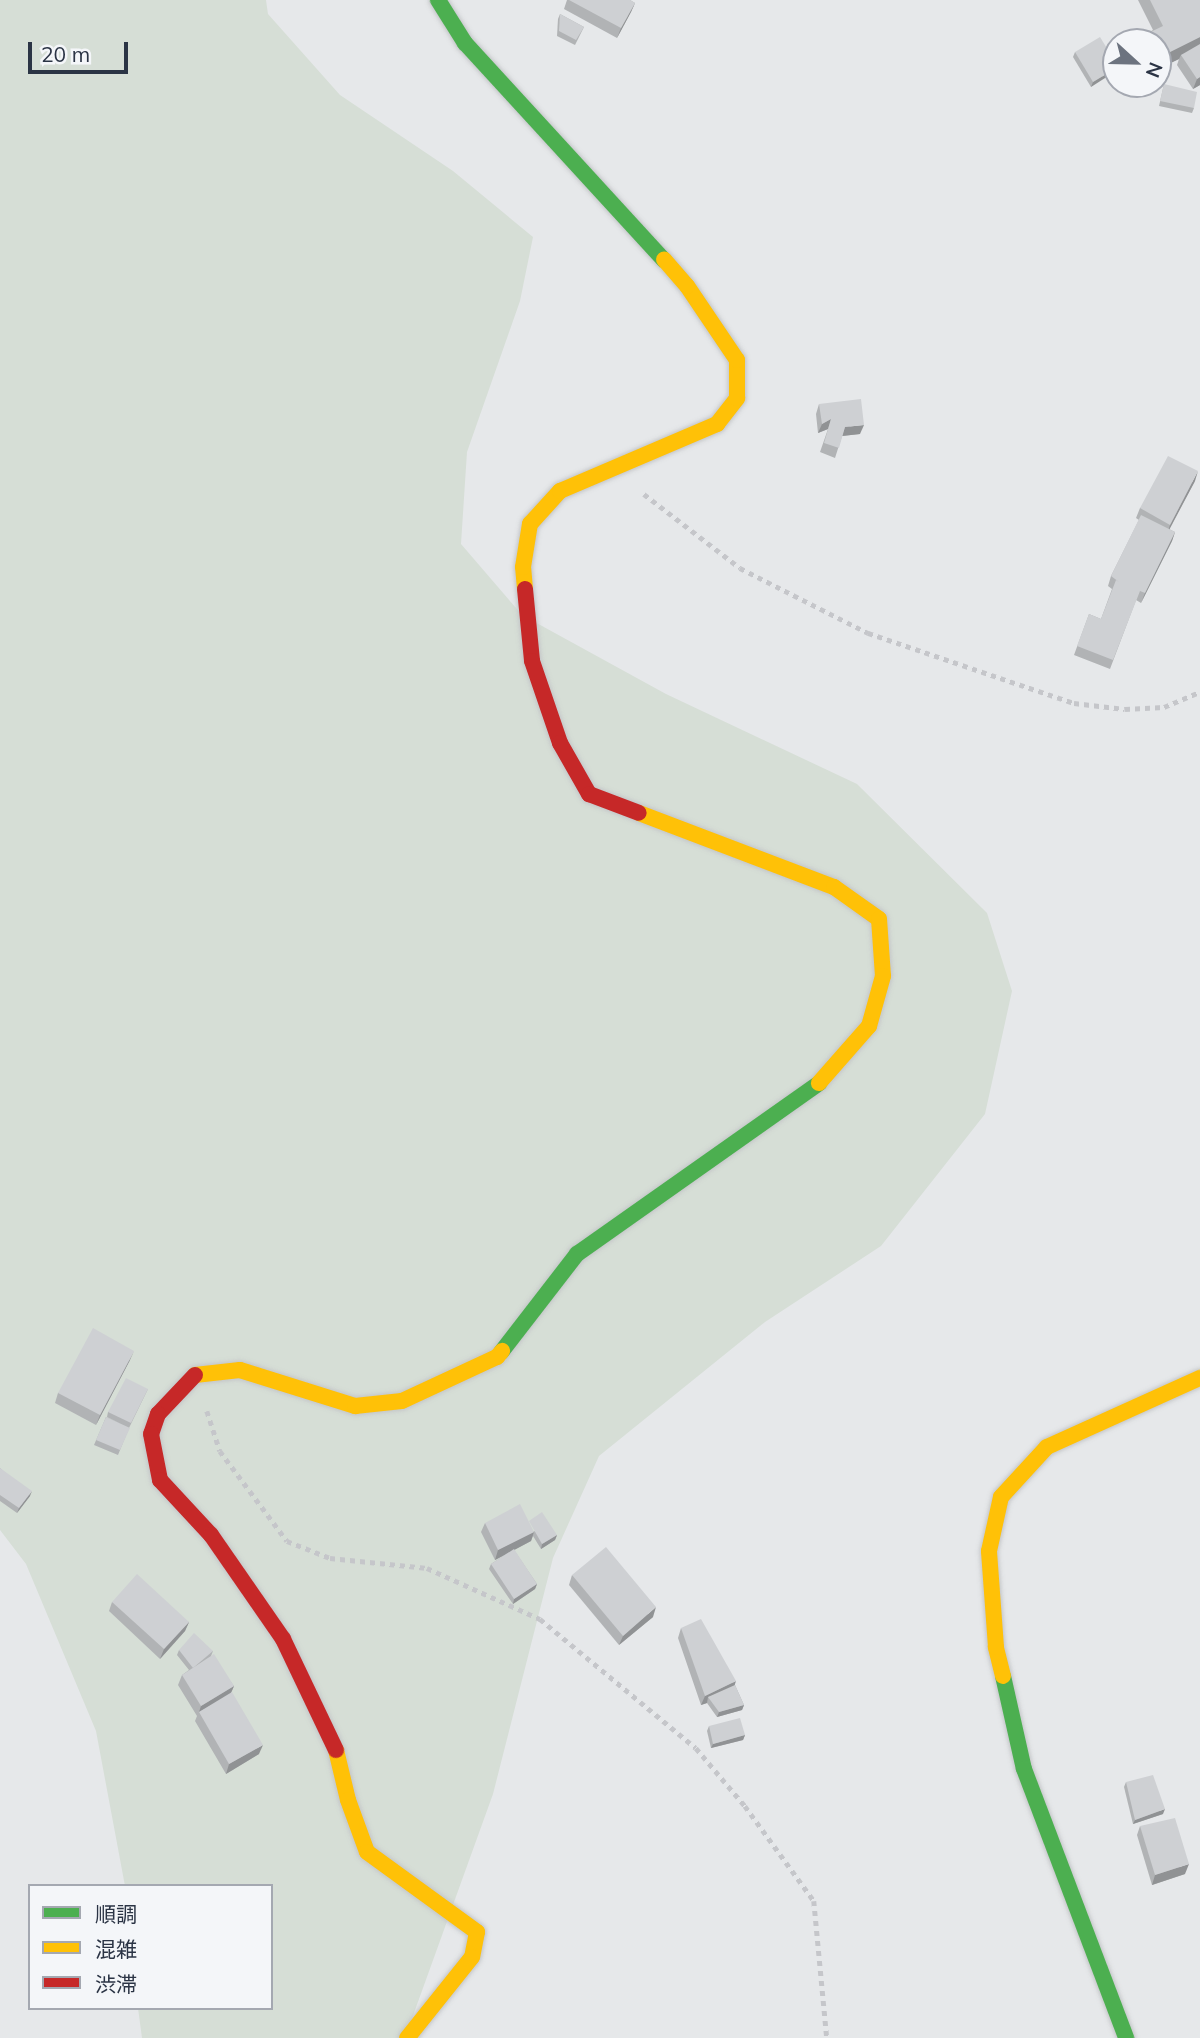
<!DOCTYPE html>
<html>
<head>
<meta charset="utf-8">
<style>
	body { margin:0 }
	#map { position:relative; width:1200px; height:2038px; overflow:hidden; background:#e6e8ea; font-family:Mulish,"Noto Sans JP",sans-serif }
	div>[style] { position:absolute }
	.green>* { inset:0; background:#d6ded6 }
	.path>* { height:4.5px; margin-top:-2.25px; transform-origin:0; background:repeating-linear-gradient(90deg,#c5c6ca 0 5px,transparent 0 10px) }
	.roads { filter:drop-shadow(0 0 2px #c4c6c8) drop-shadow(0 0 2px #c4c6c8) }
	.fast>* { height:16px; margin:-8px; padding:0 8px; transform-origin:8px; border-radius:8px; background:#4caf50 }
	.slow>* { height:16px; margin:-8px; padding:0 8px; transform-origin:8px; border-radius:8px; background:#ffc107 }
	.jam>* { height:16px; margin:-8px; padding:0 8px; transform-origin:8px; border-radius:8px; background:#c62828 }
	.wall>* { inset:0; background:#b1b3b5 }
	.shaded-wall>* { inset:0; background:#909294 }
	.building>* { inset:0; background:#ced0d3 }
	span { translate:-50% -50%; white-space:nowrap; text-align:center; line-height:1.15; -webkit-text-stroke:6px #f4f6f9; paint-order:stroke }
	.legend { position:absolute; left:28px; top:1884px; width:245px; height:126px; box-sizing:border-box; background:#f4f6f9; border:2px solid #a4a8b1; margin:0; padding:9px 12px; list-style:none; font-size:21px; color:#2b3445 }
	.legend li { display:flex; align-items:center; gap:14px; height:35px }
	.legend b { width:35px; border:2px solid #a4a8b1 }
	.north { position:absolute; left:1102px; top:28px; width:70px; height:70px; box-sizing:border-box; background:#f4f6f9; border:2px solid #a4a8b1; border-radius:50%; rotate:112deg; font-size:19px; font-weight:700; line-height:28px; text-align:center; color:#2b3445 }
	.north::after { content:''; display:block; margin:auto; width:24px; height:32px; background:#6c737f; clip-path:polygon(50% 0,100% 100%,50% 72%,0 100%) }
	.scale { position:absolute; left:28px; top:42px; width:100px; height:32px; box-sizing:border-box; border:4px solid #2b3445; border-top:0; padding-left:9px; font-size:21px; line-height:24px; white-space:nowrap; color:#2b3445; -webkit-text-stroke:5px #f4f6f9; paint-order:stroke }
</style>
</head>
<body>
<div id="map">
	<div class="green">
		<i style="clip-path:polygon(0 0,266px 0,268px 14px,340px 95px,453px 171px,533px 237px,520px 301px,467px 452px,461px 544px,522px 615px,666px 694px,857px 784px,987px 913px,1012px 991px,985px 1114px,881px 1246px,765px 1322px,599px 1456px,553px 1558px,493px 1794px,410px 2024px,402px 2038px,142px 2038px,138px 2008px,271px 2008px,271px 1886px,125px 1886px,96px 1731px,26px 1564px,0 1530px)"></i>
	</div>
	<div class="path">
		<i style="left:644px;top:494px;width:121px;rotate:37.6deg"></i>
		<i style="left:740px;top:568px;width:144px;rotate:26.9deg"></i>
		<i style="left:868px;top:633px;width:218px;rotate:18.8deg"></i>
		<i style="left:1074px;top:703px;width:51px;rotate:6.7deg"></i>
		<i style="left:1125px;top:709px;width:39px;rotate:-3deg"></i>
		<i style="left:1164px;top:707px;width:39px;rotate:-23deg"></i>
		<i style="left:207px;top:1411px;width:42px;rotate:72deg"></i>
		<i style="left:220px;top:1451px;width:112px;rotate:53.3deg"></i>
		<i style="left:287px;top:1541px;width:46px;rotate:21.6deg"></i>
		<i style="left:330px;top:1558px;width:98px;rotate:5.9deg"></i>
		<i style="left:427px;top:1568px;width:124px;rotate:24.3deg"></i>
		<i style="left:540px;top:1619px;width:202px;rotate:39.6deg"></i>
		<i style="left:696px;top:1748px;width:76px;rotate:49.8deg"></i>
		<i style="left:745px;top:1806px;width:117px;rotate:54deg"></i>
		<i style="left:814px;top:1901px;width:138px;rotate:84.6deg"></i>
	</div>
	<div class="roads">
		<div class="fast">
			<i style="left:438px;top:0;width:51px;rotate:57.9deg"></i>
			<i style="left:465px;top:43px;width:294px;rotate:47.5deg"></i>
			<i style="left:502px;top:1351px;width:123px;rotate:-52.3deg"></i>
			<i style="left:577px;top:1254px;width:296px;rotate:-35.2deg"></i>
			<i style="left:1003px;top:1676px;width:95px;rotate:77.3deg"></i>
			<i style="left:1024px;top:1769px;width:288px;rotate:69.2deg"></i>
		</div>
		<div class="slow">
			<i style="left:525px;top:589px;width:22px;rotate:-95deg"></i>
			<i style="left:523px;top:567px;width:44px;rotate:-80.8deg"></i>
			<i style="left:530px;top:524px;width:45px;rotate:-47.7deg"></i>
			<i style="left:560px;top:491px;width:171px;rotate:-23.1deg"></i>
			<i style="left:717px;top:424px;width:33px;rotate:-52deg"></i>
			<i style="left:737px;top:398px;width:38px;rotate:-90deg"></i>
			<i style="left:737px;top:360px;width:89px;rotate:-124deg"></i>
			<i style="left:687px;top:286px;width:35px;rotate:-131deg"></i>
			<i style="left:639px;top:813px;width:209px;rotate:20.8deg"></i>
			<i style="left:834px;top:887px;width:55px;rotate:35.4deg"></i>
			<i style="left:879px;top:919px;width:57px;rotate:86deg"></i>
			<i style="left:883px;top:976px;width:52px;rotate:105.6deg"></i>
			<i style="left:869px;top:1026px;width:76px;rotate:131.3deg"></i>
			<i style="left:195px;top:1375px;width:45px;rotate:-6.3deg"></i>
			<i style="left:240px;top:1370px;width:121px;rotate:17.4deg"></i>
			<i style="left:355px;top:1406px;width:47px;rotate:-6.1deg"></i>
			<i style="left:402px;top:1401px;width:105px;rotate:-24.9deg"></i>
			<i style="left:497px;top:1357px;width:8px;rotate:-50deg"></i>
			<i style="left:1003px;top:1676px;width:30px;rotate:-104deg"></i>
			<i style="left:996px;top:1647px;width:96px;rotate:-94.2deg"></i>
			<i style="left:989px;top:1551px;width:55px;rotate:-77.5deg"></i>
			<i style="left:1001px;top:1497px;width:68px;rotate:-47.4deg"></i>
			<i style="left:1047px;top:1447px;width:168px;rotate:-24.3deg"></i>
			<i style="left:336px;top:1750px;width:51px;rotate:76.5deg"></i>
			<i style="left:348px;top:1800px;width:55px;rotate:69.9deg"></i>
			<i style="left:367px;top:1852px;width:136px;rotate:36deg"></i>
			<i style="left:477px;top:1932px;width:25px;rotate:101deg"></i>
			<i style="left:472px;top:1957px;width:104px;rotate:128.7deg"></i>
		</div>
		<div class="jam">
			<i style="left:525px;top:589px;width:72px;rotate:84.4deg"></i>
			<i style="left:532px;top:661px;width:87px;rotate:71.1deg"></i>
			<i style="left:560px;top:743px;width:59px;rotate:60.4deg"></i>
			<i style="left:589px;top:794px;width:53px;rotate:20.8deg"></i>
			<i style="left:195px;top:1375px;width:54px;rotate:133.5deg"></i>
			<i style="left:158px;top:1414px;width:21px;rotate:109deg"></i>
			<i style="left:151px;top:1434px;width:47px;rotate:78.9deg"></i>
			<i style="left:160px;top:1480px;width:75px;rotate:47.2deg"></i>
			<i style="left:211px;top:1535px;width:126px;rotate:55.3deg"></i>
			<i style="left:283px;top:1639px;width:123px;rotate:64.5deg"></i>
		</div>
	</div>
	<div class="wall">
		<i style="clip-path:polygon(567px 0,630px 0,635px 3px,631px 12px,617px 38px,564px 9px)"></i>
		<i style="clip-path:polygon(1138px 0,1200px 0,1200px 85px,1193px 89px,1177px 65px,1179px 59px,1158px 69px,1158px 42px,1140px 42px,1142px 36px,1153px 30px)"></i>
		<i style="clip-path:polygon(560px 14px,584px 27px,575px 45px,557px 36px,558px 19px)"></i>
		<i style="clip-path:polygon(1075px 52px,1116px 63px,1091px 87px,1073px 57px)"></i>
		<i style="clip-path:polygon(1164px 84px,1194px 108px,1192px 113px,1159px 106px)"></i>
		<i style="clip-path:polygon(819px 404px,860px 434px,842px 436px,835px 458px,820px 452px,828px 429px,818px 433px,816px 414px)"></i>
		<i style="clip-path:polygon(1195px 481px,1169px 529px,1175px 532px,1172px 541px,1141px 603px,1136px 600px,1110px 669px,1074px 655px,1089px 614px,1101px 619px,1112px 589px,1108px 586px,1111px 576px,1139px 520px,1136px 518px,1140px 508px)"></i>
		<i style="clip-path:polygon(130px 1360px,96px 1425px,55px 1403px,58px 1393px)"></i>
		<i style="clip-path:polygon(148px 1389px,129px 1428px,118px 1455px,94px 1445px,106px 1417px,119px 1423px,107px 1417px,108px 1412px)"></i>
		<i style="clip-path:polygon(0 1468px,30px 1496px,17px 1513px,0 1501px)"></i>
		<i style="clip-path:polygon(485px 1523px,557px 1535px,555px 1540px,541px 1549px,533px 1536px,531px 1541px,514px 1550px,537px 1584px,535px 1589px,513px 1604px,489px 1569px,491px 1564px,505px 1555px,495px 1560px,481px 1532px)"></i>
		<i style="clip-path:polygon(572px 1575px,653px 1617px,619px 1645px,569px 1585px)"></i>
		<i style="clip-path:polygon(112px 1602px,189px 1622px,185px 1631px,160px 1659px,109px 1611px)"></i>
		<i style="clip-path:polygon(681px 1628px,735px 1685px,744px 1705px,742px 1710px,717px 1717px,707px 1703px,701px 1705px,678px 1638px)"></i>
		<i style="clip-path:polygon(179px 1650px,213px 1651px,211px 1656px,234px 1686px,231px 1693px,259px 1754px,226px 1774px,195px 1721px,197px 1716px,178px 1685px,182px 1675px,189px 1670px,177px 1655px)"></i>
		<i style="clip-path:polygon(709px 1726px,745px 1735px,743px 1740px,711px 1748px,707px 1731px)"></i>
		<i style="clip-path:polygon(1126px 1782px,1163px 1814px,1133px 1824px,1124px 1787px)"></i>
		<i style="clip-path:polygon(1140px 1826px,1185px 1874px,1152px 1885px,1137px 1835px)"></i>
	</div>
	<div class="shaded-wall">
		<i style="clip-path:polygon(635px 3px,631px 12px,617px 38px,621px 28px)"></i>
		<i style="clip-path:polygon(1200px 37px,1200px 49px,1181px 55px,1179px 59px,1158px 69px,1158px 58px)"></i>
		<i style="clip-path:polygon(1116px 68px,1116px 71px,1091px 87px,1093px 82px)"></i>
		<i style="clip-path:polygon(1200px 77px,1200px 85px,1193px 89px,1197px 79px)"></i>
		<i style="clip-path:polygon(831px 419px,828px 429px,818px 433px,822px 424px)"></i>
		<i style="clip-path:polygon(864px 425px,860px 434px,842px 436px,845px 427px)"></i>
		<i style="clip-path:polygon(1198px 471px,1195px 481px,1167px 534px,1170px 525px)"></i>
		<i style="clip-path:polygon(1175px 532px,1172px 541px,1141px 603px,1145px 593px)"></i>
		<i style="clip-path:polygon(134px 1351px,130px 1360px,96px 1425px,100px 1415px)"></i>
		<i style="clip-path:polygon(32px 1491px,30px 1496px,17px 1513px,19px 1508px)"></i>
		<i style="clip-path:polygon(534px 1532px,531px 1541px,495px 1560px,498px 1550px)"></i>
		<i style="clip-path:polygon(557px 1535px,555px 1540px,541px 1549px,542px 1544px)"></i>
		<i style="clip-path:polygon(537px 1584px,535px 1589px,513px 1604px,514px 1599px)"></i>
		<i style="clip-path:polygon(656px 1607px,653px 1617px,619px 1645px,623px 1636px)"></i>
		<i style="clip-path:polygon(189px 1622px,185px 1631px,160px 1659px,164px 1649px)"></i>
		<i style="clip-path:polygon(736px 1681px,733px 1690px,708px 1697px,707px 1703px,701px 1705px,705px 1696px)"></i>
		<i style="clip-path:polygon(234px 1686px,230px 1695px,199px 1712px,201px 1706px)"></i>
		<i style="clip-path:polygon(744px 1705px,742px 1710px,717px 1717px,719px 1712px)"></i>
		<i style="clip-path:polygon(745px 1735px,743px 1740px,711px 1748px,713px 1744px)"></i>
		<i style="clip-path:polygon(263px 1745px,259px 1754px,226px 1774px,229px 1764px)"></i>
		<i style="clip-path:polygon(1165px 1809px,1163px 1814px,1133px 1824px,1135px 1820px)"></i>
		<i style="clip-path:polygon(1189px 1864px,1185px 1874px,1152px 1885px,1155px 1875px)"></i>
	</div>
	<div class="building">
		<i style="clip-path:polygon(569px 0,630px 0,635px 3px,621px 28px)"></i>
		<i style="clip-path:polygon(1150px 0,1200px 0,1200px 37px,1158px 58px,1158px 42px,1145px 42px,1142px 36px,1163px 26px)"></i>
		<i style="clip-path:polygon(560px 14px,584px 27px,576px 40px,559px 31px)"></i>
		<i style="clip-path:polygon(1100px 37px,1116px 63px,1116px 68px,1093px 82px,1075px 52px)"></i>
		<i style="clip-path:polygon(1200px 44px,1200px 77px,1197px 79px,1181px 55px)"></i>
		<i style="clip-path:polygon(1164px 84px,1197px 92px,1194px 108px,1160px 101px)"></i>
		<i style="clip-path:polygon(861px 399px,864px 425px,845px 427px,839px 448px,824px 443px,831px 419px,822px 424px,819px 404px)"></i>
		<i style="clip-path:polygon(1168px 456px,1198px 471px,1170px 525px,1140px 508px)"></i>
		<i style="clip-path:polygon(1141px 515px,1175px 532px,1145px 593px,1140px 591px,1113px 660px,1077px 646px,1089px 614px,1101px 619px,1116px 580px,1119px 582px,1111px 576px)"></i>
		<i style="clip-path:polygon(93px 1328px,134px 1351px,100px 1415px,58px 1393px)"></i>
		<i style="clip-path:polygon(126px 1378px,148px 1389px,131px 1423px,108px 1412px)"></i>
		<i style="clip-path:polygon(106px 1417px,130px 1428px,120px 1450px,96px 1440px)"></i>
		<i style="clip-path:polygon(0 1468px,32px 1491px,19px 1508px,0 1495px)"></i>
		<i style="clip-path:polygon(520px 1504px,534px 1532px,498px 1550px,485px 1523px)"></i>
		<i style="clip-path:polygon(542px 1512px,557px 1535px,542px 1544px,529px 1521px)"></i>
		<i style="clip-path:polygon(606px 1547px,656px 1607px,623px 1636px,572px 1575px)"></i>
		<i style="clip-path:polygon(514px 1549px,537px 1584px,514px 1599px,491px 1564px)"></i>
		<i style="clip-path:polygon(137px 1574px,189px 1622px,164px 1649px,112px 1602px)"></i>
		<i style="clip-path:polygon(701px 1619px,736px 1681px,705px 1696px,681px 1628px)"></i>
		<i style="clip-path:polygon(194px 1633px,213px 1651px,193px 1668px,179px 1650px)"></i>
		<i style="clip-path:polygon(214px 1654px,234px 1686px,201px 1706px,182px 1675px)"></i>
		<i style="clip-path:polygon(735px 1685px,744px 1705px,719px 1712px,708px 1697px)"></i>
		<i style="clip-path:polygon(232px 1692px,263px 1745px,229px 1764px,199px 1712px)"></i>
		<i style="clip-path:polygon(740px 1718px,745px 1735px,713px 1744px,709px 1726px)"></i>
		<i style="clip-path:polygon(1153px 1775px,1165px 1809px,1135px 1820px,1126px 1782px)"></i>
		<i style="clip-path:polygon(1175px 1818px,1189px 1864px,1155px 1875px,1140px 1826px)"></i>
	</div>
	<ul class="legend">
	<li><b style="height:9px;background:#4caf50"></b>順調</li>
	<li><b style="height:9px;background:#ffc107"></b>混雑</li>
	<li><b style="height:9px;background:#c62828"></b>渋滞</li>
	</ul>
	<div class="north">N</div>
	<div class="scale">20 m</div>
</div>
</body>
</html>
